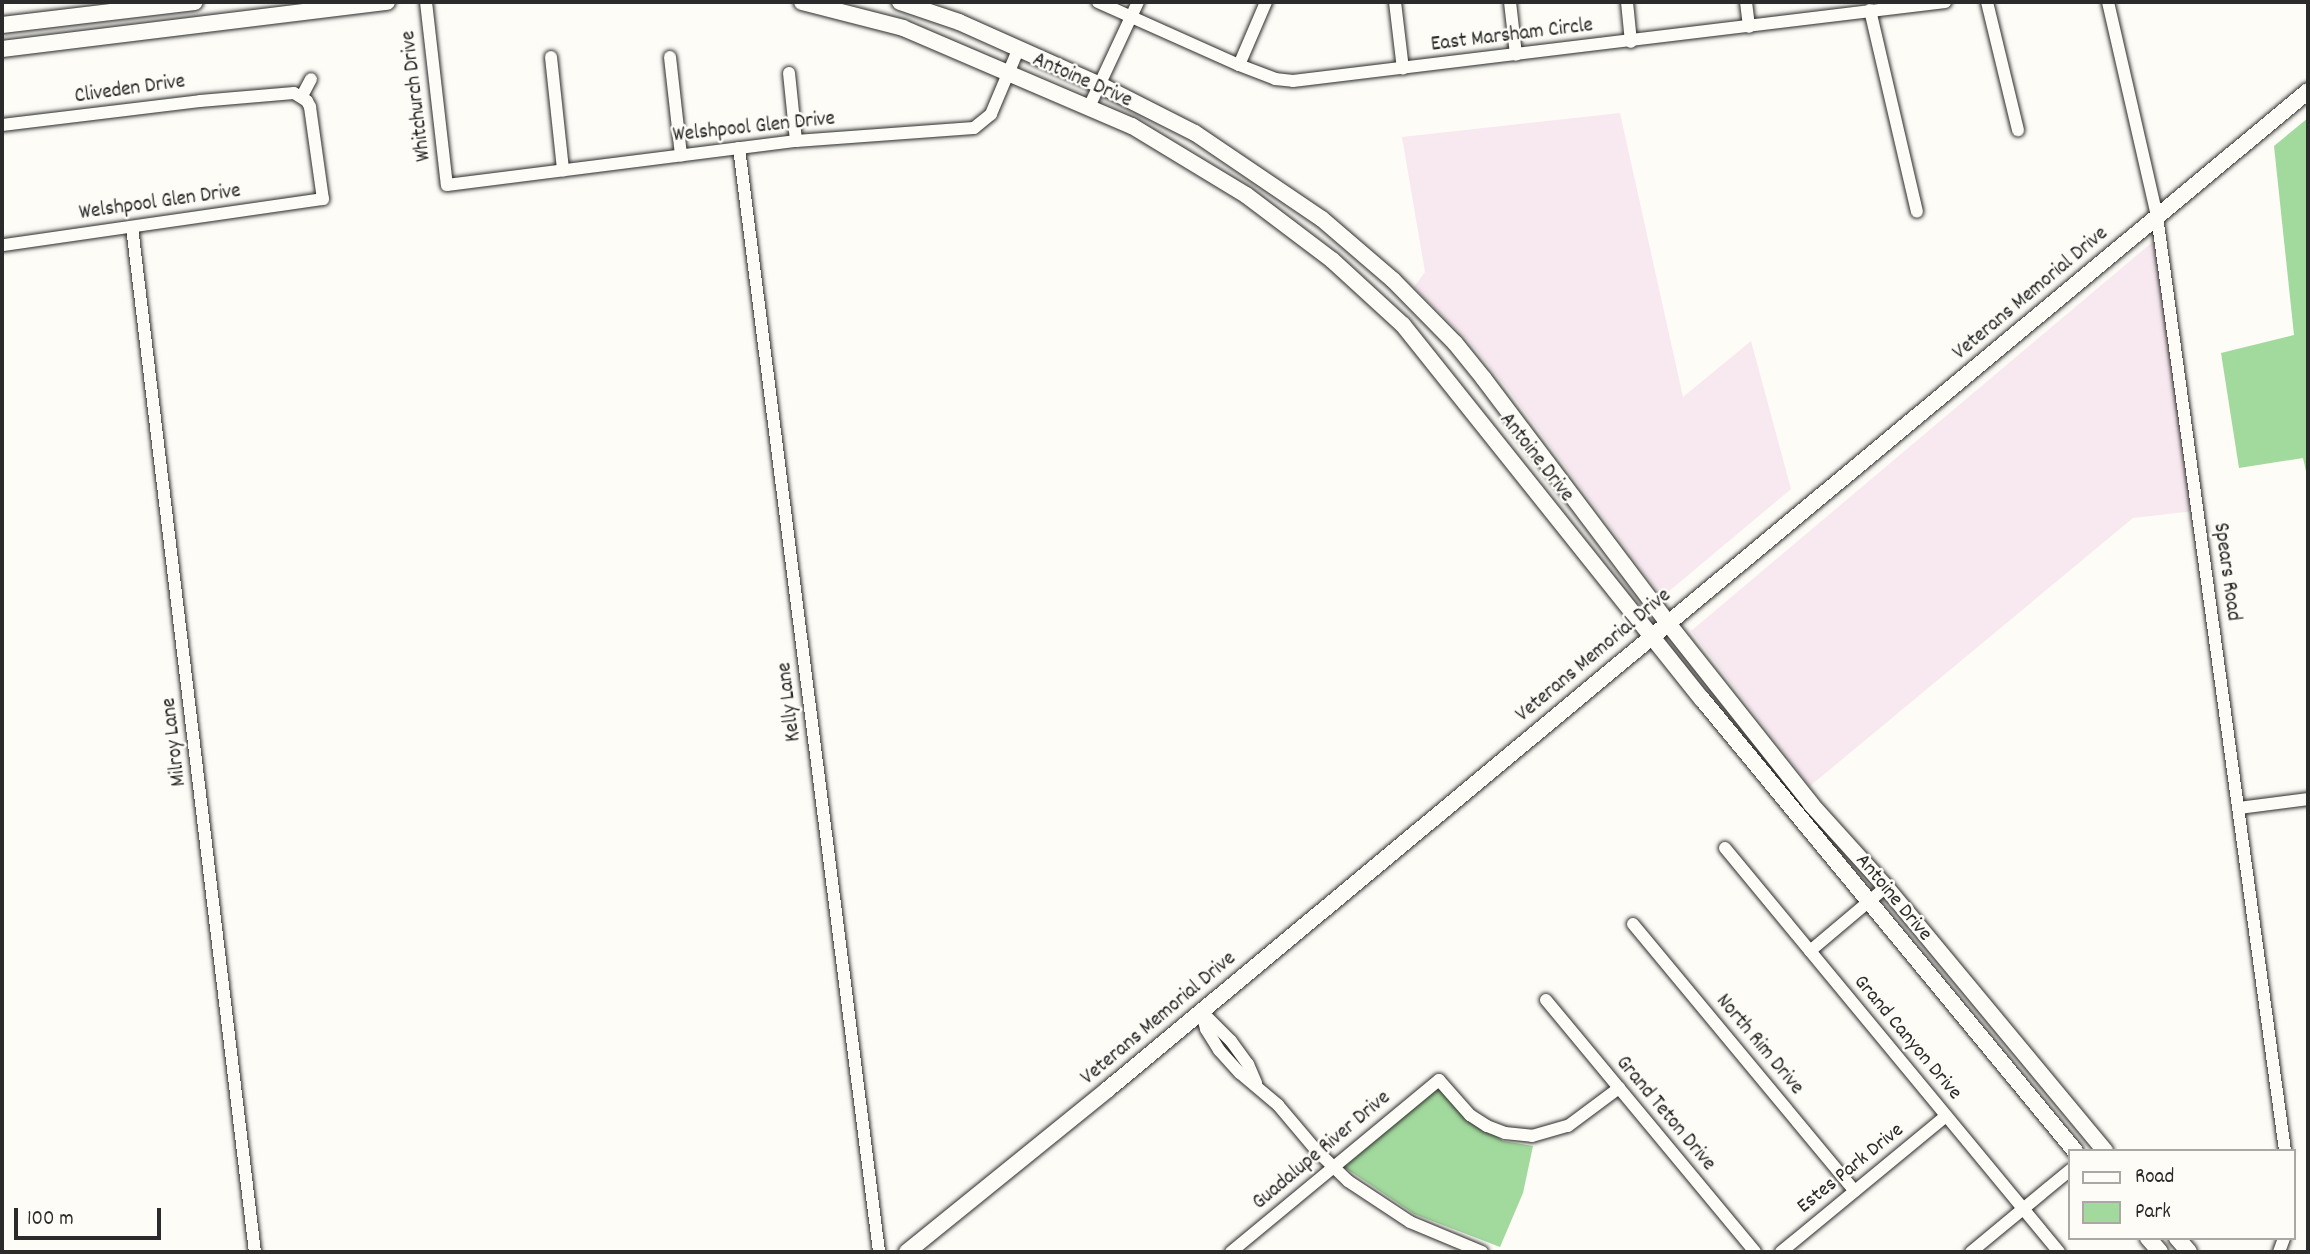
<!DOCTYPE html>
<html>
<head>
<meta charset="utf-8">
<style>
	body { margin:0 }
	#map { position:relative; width:2310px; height:1254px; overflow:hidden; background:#fdfcf7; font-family:Dekko,sans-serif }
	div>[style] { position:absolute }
	.built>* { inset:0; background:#f8e9f0 }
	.green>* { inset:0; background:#a2d99d }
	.roads { filter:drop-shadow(0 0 2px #2b2b2b) drop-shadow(0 0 2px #2b2b2b) }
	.minor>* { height:12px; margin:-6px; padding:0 6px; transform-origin:6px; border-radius:6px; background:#fdfcf7 }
	.major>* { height:16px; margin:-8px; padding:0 8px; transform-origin:8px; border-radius:8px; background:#fdfcf7 }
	span { translate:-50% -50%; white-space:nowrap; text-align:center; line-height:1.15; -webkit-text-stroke:5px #fdfcf7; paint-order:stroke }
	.street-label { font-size:21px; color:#2b2b2b }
	.frame { position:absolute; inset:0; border:4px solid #2b2b2b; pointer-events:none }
	.legend { position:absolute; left:2068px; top:1149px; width:228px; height:91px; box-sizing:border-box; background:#fdfcf7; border:2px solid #a9a8a5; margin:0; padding:9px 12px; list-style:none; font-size:21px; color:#2b2b2b }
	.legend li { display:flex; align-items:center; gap:14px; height:35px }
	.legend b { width:35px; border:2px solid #a9a8a5 }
	.scale { position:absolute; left:14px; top:1208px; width:147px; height:32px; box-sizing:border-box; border:4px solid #2b2b2b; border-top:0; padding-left:9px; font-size:21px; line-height:24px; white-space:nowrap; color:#2b2b2b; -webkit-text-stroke:5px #fdfcf7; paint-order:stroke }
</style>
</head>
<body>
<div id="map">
	<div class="built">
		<i style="clip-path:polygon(1620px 113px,1683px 397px,1751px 341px,1791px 489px,1662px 597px,1510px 392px,1467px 339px,1414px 287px,1425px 272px,1402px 137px)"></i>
		<i style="clip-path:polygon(2156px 239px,2194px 511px,2133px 518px,1810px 786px,1691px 631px)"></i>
	</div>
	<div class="green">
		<i style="clip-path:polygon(2308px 118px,2308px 480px,2303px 458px,2239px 468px,2221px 353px,2294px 335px,2274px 146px)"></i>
		<i style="clip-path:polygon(1439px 1088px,1461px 1112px,1503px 1141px,1533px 1146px,1523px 1193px,1500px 1247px,1414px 1214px,1344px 1167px)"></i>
	</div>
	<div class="roads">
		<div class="minor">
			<i style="left:426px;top:2px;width:184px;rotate:83.5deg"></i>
			<i style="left:447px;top:185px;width:352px;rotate:-7.2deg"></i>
			<i style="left:796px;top:141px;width:178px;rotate:-4.2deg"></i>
			<i style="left:974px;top:128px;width:22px;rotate:-39deg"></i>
			<i style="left:991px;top:114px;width:69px;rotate:-67.1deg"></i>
			<i style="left:1098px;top:2px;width:154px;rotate:24.1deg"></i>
			<i style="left:1239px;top:65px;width:39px;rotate:21deg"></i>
			<i style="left:1275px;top:79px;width:18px;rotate:6deg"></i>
			<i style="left:1293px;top:81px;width:657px;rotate:-6.91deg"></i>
			<i style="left:1395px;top:2px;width:67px;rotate:83.2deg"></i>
			<i style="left:1510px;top:2px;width:53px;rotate:83.5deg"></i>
			<i style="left:1627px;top:2px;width:40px;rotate:84.3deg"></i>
			<i style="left:1746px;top:2px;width:25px;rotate:83deg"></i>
			<i style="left:1987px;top:2px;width:132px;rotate:76.4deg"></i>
			<i style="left:2108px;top:2px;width:220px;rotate:77.1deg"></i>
			<i style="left:2157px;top:216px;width:944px;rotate:82.2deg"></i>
			<i style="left:1870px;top:10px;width:207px;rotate:76.9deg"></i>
			<i style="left:551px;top:57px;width:114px;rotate:83.9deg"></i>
			<i style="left:670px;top:57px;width:99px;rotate:83.6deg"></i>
			<i style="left:1239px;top:65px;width:69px;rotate:-66.8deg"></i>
			<i style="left:789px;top:73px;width:68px;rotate:84.1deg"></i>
			<i style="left:302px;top:96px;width:19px;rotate:-62deg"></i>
			<i style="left:1089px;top:107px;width:116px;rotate:-65deg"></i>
			<i style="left:2px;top:125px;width:199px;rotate:-6.9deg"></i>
			<i style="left:200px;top:101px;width:94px;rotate:-4.9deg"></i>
			<i style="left:294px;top:93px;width:15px;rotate:32deg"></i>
			<i style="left:307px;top:101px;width:7px;rotate:63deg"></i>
			<i style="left:310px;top:107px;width:93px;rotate:82deg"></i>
			<i style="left:323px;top:199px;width:324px;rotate:171.8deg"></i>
			<i style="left:739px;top:148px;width:1113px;rotate:82.77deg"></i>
			<i style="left:132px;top:227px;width:1032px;rotate:83.16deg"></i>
			<i style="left:2239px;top:808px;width:70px;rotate:-7.4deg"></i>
			<i style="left:1725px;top:848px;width:524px;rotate:50.42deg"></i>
			<i style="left:1633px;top:924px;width:347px;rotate:50.3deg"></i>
			<i style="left:1810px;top:951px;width:99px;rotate:-40.1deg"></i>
			<i style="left:1546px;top:1000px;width:327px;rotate:50.3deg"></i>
			<i style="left:1201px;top:1011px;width:19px;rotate:74deg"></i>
			<i style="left:1206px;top:1029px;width:25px;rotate:58deg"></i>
			<i style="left:1219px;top:1050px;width:31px;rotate:48deg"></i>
			<i style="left:1240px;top:1073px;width:50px;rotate:40.1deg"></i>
			<i style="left:1278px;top:1105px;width:59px;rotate:49.8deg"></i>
			<i style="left:1316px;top:1150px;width:45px;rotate:44.1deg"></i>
			<i style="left:1348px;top:1181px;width:74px;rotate:33.5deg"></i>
			<i style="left:1410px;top:1222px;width:78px;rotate:22.6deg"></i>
			<i style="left:1201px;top:1011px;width:42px;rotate:45deg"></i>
			<i style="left:1231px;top:1041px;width:29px;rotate:54deg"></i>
			<i style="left:1248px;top:1064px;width:21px;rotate:67deg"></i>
			<i style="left:1231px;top:1252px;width:270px;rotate:-39.6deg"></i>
			<i style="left:1439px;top:1080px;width:47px;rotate:48.5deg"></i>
			<i style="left:1470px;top:1115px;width:20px;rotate:33deg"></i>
			<i style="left:1487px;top:1126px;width:19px;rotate:21deg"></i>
			<i style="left:1505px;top:1133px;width:27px;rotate:6deg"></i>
			<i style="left:1532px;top:1136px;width:37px;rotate:-16deg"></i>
			<i style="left:1568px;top:1126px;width:64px;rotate:-36.7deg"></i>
			<i style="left:1781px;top:1252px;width:214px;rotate:-39.5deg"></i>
			<i style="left:1971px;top:1252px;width:129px;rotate:-39.6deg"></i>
			<i style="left:2279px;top:1252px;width:15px;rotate:-70deg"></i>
		</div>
		<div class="major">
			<i style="left:802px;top:2px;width:104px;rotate:14.4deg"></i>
			<i style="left:903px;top:28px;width:249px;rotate:23.2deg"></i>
			<i style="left:1132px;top:126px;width:133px;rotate:31.2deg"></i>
			<i style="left:1246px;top:195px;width:108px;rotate:37.1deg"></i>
			<i style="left:1332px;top:260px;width:96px;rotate:42.5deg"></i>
			<i style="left:1403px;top:325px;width:479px;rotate:51.4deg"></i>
			<i style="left:1702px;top:699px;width:586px;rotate:50.47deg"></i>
			<i style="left:900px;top:2px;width:62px;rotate:18.7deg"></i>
			<i style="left:959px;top:22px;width:154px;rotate:24.1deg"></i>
			<i style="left:1100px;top:85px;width:106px;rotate:26.8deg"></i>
			<i style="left:1195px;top:133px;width:153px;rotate:34.1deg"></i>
			<i style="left:1322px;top:219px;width:94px;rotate:40.7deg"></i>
			<i style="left:1393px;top:280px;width:88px;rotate:45.5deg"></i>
			<i style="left:1455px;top:343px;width:46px;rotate:51.1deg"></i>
			<i style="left:1484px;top:379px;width:304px;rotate:53deg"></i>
			<i style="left:1667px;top:622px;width:232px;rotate:51.6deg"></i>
			<i style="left:1811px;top:804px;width:112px;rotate:47.9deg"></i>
			<i style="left:1886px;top:887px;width:343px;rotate:50.3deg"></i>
			<i style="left:2px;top:25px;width:194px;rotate:-6.8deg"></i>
			<i style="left:2px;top:49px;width:388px;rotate:-7deg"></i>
			<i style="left:2148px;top:1238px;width:18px;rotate:49deg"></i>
			<i style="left:2177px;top:1238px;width:18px;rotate:49deg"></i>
			<i style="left:907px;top:1252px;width:257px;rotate:-39deg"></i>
			<i style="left:1107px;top:1090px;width:1562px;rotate:-39.75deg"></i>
		</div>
	</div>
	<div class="street-label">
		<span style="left:1512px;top:36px;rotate:-7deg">East Marsham Circle</span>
		<span style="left:1082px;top:81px;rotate:24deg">Antoine Drive</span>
		<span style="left:130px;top:90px;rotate:-8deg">Cliveden Drive</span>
		<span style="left:417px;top:96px;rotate:-97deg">Whitchurch Drive</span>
		<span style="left:754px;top:128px;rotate:-6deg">Welshpool Glen Drive</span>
		<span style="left:160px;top:203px;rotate:-8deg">Welshpool Glen Drive</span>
		<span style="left:2031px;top:294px;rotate:-40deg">Veterans Memorial Drive</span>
		<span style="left:1536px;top:458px;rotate:52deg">Antoine Drive</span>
		<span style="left:2226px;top:572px;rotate:82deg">Spears Road</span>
		<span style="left:1594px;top:656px;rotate:-40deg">Veterans Memorial Drive</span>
		<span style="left:790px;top:702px;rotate:-97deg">Kelly Lane</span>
		<span style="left:175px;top:742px;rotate:-97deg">Milroy Lane</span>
		<span style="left:1893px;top:898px;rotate:50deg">Antoine Drive</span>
		<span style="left:1159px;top:1019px;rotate:-40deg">Veterans Memorial Drive</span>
		<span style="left:1907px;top:1038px;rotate:50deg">Grand Canyon Drive</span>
		<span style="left:1759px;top:1045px;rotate:50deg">North Rim Drive</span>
		<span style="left:1665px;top:1114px;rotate:50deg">Grand Teton Drive</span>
		<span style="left:1322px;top:1151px;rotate:-40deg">Guadalupe River Drive</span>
		<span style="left:1851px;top:1169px;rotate:-39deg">Estes Park Drive</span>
	</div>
	<div class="frame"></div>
	<ul class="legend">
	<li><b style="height:9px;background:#fdfcf7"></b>Road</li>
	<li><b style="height:19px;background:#a2d99d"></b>Park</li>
	</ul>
	<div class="scale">100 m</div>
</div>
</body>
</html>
